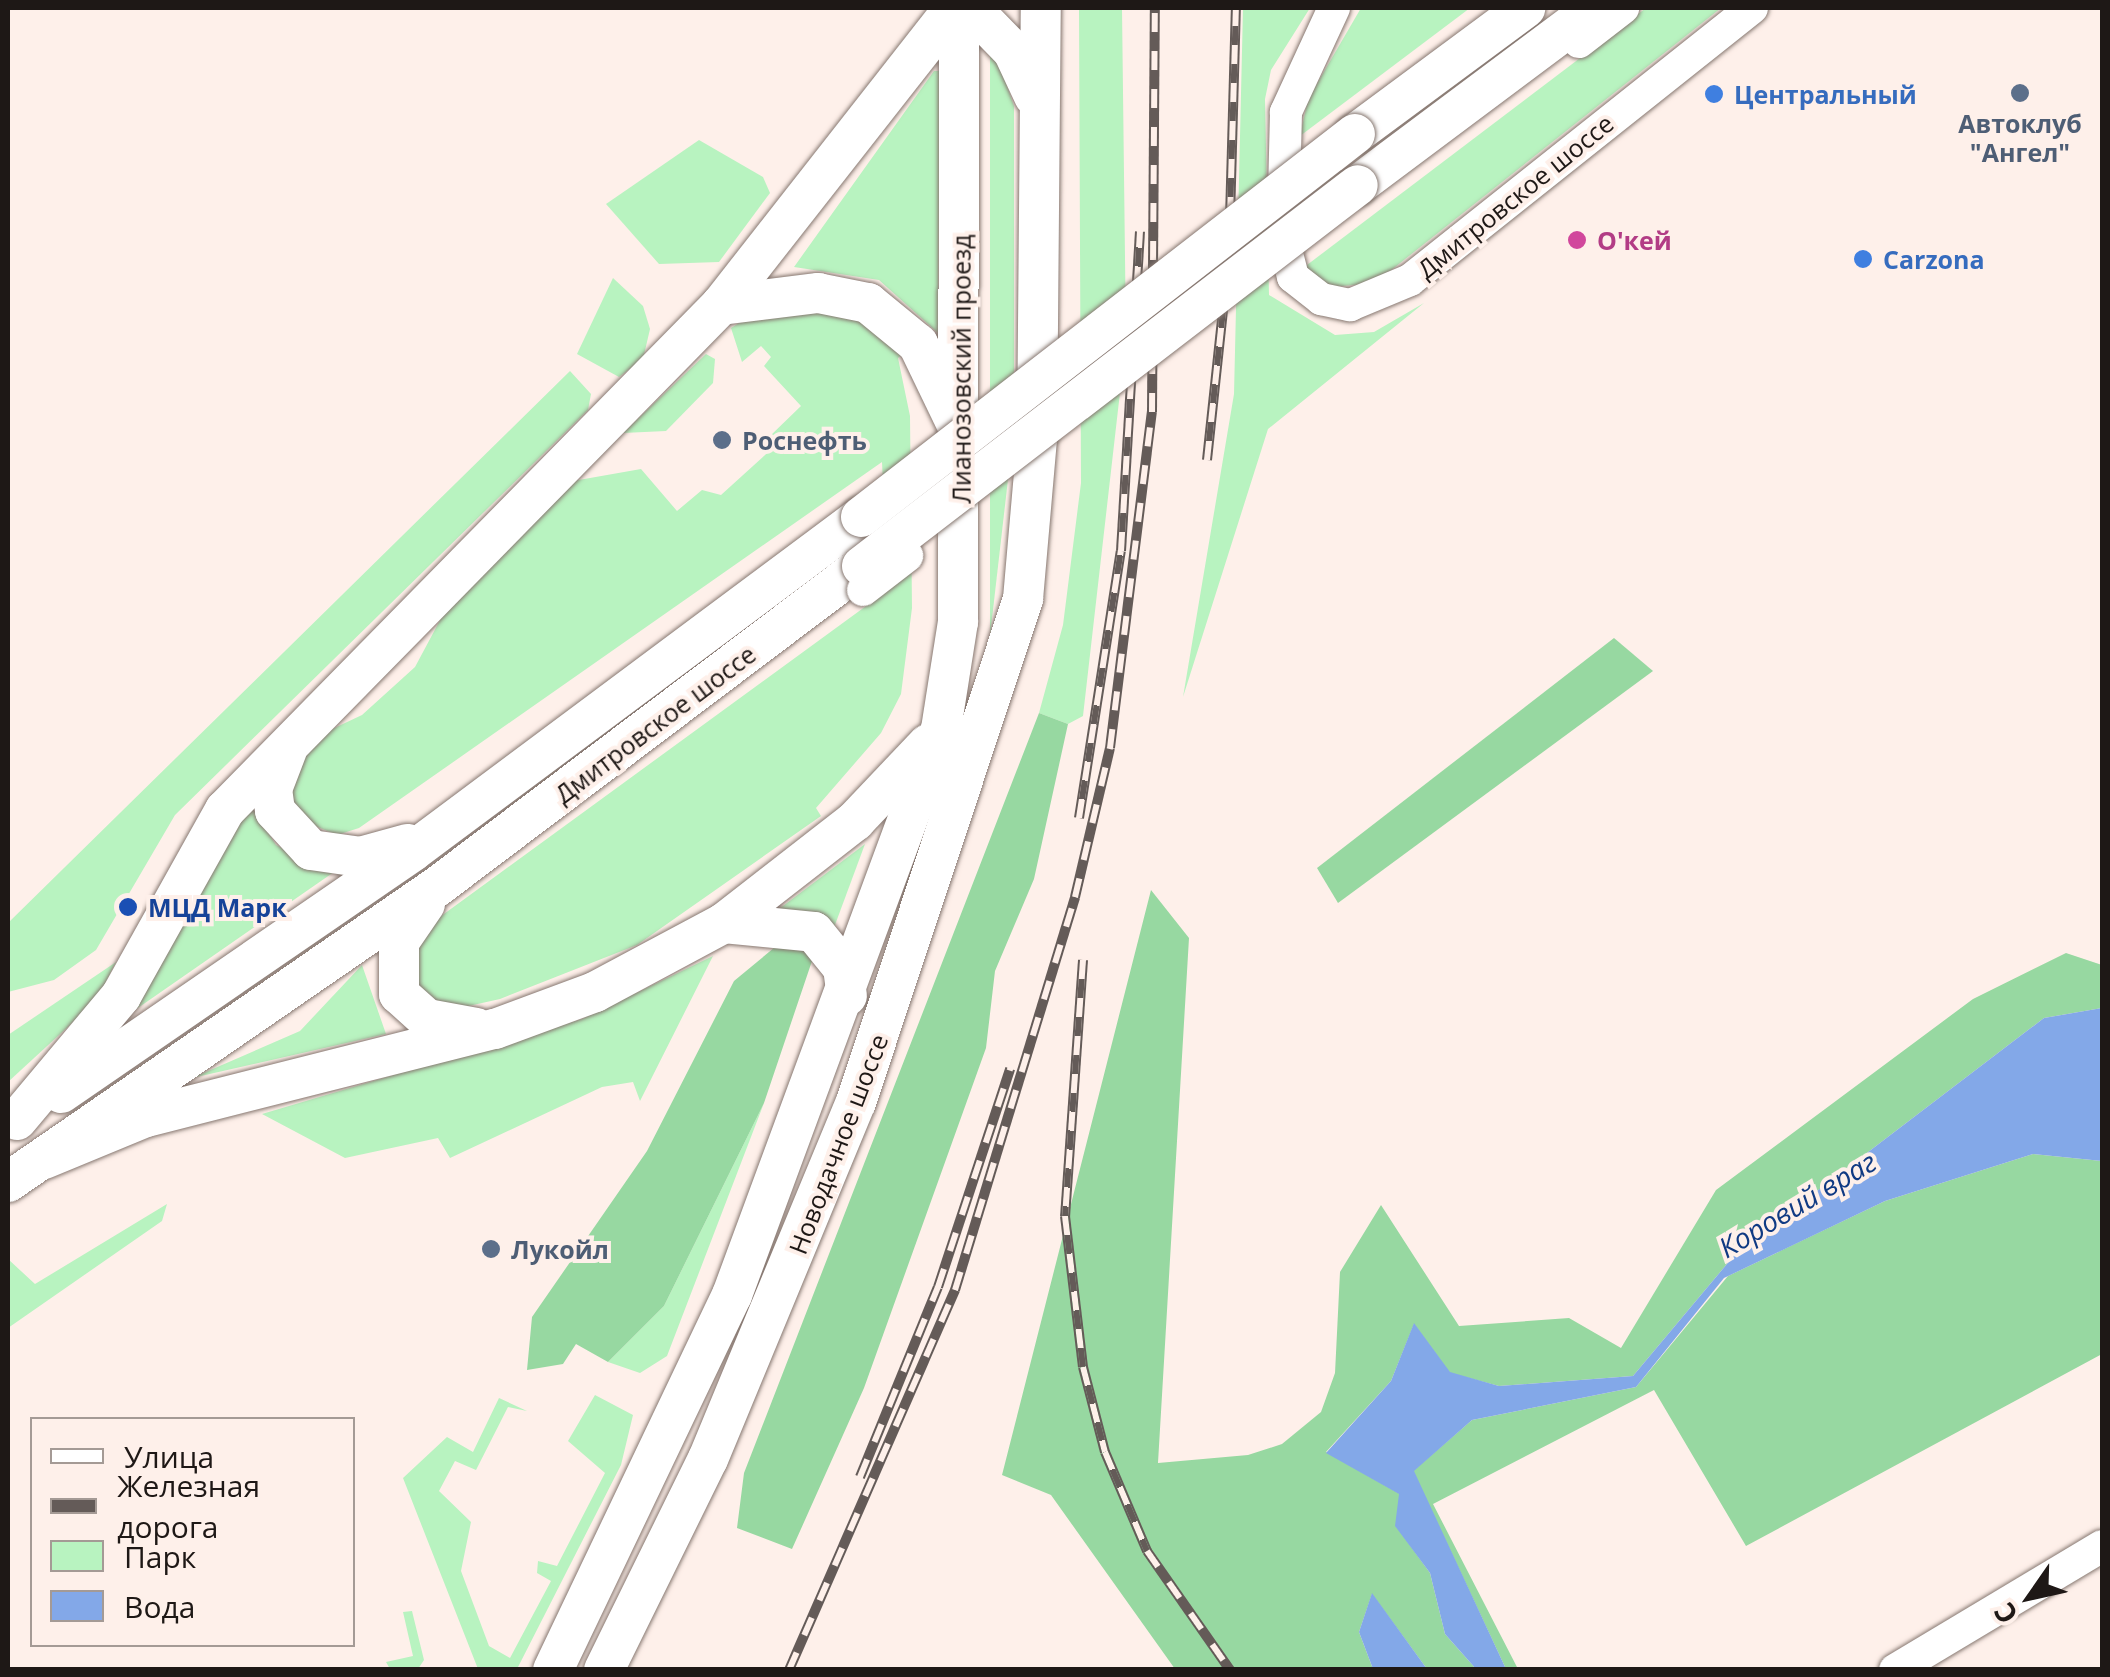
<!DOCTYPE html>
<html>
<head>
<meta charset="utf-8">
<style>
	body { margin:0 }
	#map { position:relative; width:2110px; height:1677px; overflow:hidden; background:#fef0ea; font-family:"Open Sans",sans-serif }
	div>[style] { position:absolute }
	.green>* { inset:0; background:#b8f3c0 }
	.forest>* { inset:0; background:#97d8a1 }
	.water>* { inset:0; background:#83a8e8 }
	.roads { filter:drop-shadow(0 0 2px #867770) drop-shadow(0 0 2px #867770) }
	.minor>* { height:32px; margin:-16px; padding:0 16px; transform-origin:16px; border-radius:16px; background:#fff }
	.major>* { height:40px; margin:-20px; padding:0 20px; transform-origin:20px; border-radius:20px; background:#fff }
	.rail>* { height:10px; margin-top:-5px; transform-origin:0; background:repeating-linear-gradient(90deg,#fef0ea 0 19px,#645b58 0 38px); box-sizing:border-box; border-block:2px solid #645b58 }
	.bridges { filter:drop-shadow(0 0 2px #867770) drop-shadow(0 0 2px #867770) }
	.minor-bridge>* { height:32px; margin:-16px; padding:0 16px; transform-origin:16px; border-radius:16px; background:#fff }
	.major-bridge>* { height:40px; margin:-20px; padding:0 20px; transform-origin:20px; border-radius:20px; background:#fff }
	.dots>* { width:28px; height:28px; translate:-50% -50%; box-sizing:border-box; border:5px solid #fef0ea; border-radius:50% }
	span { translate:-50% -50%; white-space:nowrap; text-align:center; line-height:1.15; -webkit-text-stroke:8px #fef0ea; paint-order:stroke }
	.shop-label { font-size:25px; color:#366cbe; font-weight:700 }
	.left { translate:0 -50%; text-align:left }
	.service-label { font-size:25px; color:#4e5e75; font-weight:700 }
	.street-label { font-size:25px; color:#1e1816 }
	.hotel-label { font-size:25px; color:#b23c85; font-weight:700 }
	.transit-label { font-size:25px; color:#164399; font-weight:700 }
	.water-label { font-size:28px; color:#103a83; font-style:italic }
	.frame { position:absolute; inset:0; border:10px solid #1e1816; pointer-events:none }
	.legend { position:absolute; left:30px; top:1417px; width:325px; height:230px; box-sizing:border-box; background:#fef0ea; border:2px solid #a49a95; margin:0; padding:12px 18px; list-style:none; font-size:30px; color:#1e1816 }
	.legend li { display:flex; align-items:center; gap:20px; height:50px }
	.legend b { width:50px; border:2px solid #a49a95 }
	.north { position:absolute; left:1980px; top:1547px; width:100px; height:100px; -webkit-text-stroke:8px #fef0ea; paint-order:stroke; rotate:236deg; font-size:28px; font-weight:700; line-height:40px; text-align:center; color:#1e1816 }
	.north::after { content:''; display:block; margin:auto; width:35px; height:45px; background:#1e1816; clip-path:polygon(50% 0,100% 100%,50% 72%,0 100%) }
</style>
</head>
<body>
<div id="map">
	<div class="green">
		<i style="clip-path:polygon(1079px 8px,1122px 8px,1126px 340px,1083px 716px,1068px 724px,1039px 713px,1063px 625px,1081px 483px)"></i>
		<i style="clip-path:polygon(1243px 8px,1310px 8px,1271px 70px,1265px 99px,1269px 295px,1335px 335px,1374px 332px,1424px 303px,1268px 429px,1183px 697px,1234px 394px)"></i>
		<i style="clip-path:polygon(1361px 8px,1470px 8px,1300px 136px,1308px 99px)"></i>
		<i style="clip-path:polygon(1646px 8px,1721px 8px,1375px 283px,1332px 287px,1303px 268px)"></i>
		<i style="clip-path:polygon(990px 37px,1014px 106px,1014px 427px,990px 636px)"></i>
		<i style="clip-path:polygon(934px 71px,940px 71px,938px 333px,879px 280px,794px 267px)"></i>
		<i style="clip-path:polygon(699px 140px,763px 177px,770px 193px,719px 262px,659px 264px,606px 204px)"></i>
		<i style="clip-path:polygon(613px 278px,643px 306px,650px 329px,643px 359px,619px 377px,577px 354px)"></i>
		<i style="clip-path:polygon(854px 309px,905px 352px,898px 358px,910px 416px,912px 608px,901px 694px,881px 733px,816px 808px,821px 816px,637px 945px,500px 999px,455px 1009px,429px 1001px,412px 988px,422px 930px,888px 590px,882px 462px,359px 828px,337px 835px,301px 820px,288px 790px,311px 739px,362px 715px,415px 667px,446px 609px,573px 481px,641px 469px,677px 511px,702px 490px,721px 495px,776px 445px,770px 436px,801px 406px,764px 366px,771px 357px,761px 346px,742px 362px,731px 328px,758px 311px)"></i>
		<i style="clip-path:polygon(706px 354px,715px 359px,713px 383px,666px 431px,623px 433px)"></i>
		<i style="clip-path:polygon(570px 371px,591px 394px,588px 410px,175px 815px,96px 950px,54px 980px,8px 992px,8px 923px)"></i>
		<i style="clip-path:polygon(246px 798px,276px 845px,334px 872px,135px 1010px)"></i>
		<i style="clip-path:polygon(865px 844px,832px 933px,779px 909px)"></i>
		<i style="clip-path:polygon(713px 956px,640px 1101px,633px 1082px,602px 1087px,450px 1158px,438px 1138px,345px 1158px,262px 1114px,582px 1019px)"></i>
		<i style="clip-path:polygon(116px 962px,96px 1001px,8px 1082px,8px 1035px)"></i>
		<i style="clip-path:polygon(362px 965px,386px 1034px,192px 1078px,300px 1031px)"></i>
		<i style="clip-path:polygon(764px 1103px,667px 1356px,640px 1373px,608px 1362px,664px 1306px)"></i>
		<i style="clip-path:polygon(167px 1204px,162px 1221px,8px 1328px,8px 1259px,35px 1284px)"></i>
		<i style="clip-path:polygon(595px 1395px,633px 1415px,621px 1465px,517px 1669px,478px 1669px,403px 1478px,447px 1437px,473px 1452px,499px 1398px,527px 1411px,508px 1407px,476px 1470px,455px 1461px,439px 1491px,471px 1522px,461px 1571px,489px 1646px,510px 1658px,551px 1581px,537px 1573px,538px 1561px,557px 1566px,605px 1473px,568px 1441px)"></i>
		<i style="clip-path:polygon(412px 1611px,424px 1660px,418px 1669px,390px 1669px,386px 1662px,413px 1656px,403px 1612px)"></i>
	</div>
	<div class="forest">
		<i style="clip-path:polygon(1614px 638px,1653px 671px,1338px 903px,1317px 868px)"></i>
		<i style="clip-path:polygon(1039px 713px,1068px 724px,1034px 879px,995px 971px,986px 1048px,864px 1388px,792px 1549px,737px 1528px,744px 1473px)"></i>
		<i style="clip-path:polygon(1151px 890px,1189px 938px,1158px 1463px,1248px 1455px,1282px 1444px,1321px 1412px,1335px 1373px,1340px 1272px,1381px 1205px,1459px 1326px,1569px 1318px,1621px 1348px,1716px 1190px,1973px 999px,2066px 953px,2102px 965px,2102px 1008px,2044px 1018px,1737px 1252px,1633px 1376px,1499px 1386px,1450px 1373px,1414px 1324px,1391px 1381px,1326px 1452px,1400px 1494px,1396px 1526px,1430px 1573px,1445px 1634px,1476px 1669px,1427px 1669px,1372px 1594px,1359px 1632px,1373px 1669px,1175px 1669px,1051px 1495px,1002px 1475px)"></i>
		<i style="clip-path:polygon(786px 938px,813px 958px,764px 1103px,664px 1306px,608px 1362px,576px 1344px,563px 1364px,527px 1370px,532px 1317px,647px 1151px,734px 981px)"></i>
		<i style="clip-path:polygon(2033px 1154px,2102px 1161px,2102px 1354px,1746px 1546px,1654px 1390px,1433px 1504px,1518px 1669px,1506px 1669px,1413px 1471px,1472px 1420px,1636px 1387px,1728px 1276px,1885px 1201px)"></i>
	</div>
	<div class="water">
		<i style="clip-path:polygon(2102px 1008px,2102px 1161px,2033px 1154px,1885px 1201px,1724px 1278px,1636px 1387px,1472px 1420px,1414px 1471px,1506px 1669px,1476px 1669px,1445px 1634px,1430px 1573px,1395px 1526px,1399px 1494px,1326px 1453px,1391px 1381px,1414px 1323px,1450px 1372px,1499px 1386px,1633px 1376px,1737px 1252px,2044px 1018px)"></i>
		<i style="clip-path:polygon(1372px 1593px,1427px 1669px,1373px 1669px,1359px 1632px)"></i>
	</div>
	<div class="roads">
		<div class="minor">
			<i style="left:1334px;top:8px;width:115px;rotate:114.8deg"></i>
			<i style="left:1286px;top:112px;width:126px;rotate:91.4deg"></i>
			<i style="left:1283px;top:238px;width:40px;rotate:75.6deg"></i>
			<i style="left:1293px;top:277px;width:36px;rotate:38deg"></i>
			<i style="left:1321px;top:299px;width:30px;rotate:12deg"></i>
			<i style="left:1350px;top:305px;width:65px;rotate:-22.6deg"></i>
			<i style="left:1410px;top:280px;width:437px;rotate:-38.5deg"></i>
			<i style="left:1579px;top:42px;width:56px;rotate:-37.7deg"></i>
			<i style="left:1895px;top:1670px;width:241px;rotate:-30.9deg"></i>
		</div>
		<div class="major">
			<i style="left:971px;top:8px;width:60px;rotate:45.7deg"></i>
			<i style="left:1013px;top:51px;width:50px;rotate:65deg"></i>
			<i style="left:1355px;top:134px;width:212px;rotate:-36.5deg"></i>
			<i style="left:1358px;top:185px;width:296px;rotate:-36.8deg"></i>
			<i style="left:721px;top:305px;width:98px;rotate:-7.1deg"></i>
			<i style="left:818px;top:293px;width:51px;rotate:11.3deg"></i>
			<i style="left:868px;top:303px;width:65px;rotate:39.4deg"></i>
			<i style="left:918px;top:344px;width:85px;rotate:64.3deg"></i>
			<i style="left:287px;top:750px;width:42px;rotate:111deg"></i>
			<i style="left:272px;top:789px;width:22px;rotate:82deg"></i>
			<i style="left:275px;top:811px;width:53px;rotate:47.3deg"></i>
			<i style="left:311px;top:850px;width:49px;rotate:8.1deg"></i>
			<i style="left:360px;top:857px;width:49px;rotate:-15.5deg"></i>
			<i style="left:425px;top:904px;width:46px;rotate:124.4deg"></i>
			<i style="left:399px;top:942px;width:52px;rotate:90deg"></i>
			<i style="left:399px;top:994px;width:38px;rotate:42deg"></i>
			<i style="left:427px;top:1019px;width:50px;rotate:10.4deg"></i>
			<i style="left:724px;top:923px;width:90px;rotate:5.7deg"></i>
			<i style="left:814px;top:932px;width:46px;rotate:51.1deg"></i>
			<i style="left:843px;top:968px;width:28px;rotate:82deg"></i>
			<i style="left:61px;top:1093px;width:427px;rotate:-34.5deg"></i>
			<i style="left:413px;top:851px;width:559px;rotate:-36.71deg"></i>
			<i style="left:17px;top:1120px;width:162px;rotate:-50deg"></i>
			<i style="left:121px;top:996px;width:213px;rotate:-60.8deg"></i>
			<i style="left:225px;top:810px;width:708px;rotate:-45.52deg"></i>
			<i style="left:721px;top:305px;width:377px;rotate:-51.9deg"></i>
			<i style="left:44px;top:1159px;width:110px;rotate:-22.4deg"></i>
			<i style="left:146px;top:1117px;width:360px;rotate:-14.2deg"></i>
			<i style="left:495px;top:1029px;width:107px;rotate:-20.3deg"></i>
			<i style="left:595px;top:992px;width:146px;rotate:-28.1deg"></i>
			<i style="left:724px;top:923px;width:166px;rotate:-37.9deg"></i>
			<i style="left:855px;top:821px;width:106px;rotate:-46.5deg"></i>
			<i style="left:8px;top:1182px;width:522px;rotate:-34.54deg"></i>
			<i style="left:438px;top:886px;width:531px;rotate:-37.04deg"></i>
			<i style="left:553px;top:1670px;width:416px;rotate:-64.5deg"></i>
			<i style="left:732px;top:1295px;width:603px;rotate:-69.73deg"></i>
			<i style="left:941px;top:729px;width:108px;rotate:-81deg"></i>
			<i style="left:958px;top:622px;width:614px;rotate:-89.91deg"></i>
			<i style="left:604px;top:1670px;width:235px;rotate:-63.8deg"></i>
			<i style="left:708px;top:1459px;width:386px;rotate:-67.5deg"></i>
			<i style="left:856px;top:1102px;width:530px;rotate:-71.63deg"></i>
			<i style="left:1023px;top:599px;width:161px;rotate:-85deg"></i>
			<i style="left:1037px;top:439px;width:431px;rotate:-89.5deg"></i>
		</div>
	</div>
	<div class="rail">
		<i style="left:1207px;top:460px;width:207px;rotate:-83.9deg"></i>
		<i style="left:1229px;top:254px;width:246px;rotate:-88.4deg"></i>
		<i style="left:1079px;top:818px;width:270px;rotate:-81.1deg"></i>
		<i style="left:1121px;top:551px;width:320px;rotate:-86.6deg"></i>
		<i style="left:1083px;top:960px;width:257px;rotate:94deg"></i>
		<i style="left:1065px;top:1216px;width:152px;rotate:83.2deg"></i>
		<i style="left:1083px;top:1367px;width:88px;rotate:75.5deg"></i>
		<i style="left:1105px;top:1452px;width:108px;rotate:67deg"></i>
		<i style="left:1147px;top:1551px;width:145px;rotate:55.1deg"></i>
		<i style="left:860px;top:1477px;width:205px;rotate:-67.7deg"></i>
		<i style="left:938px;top:1287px;width:230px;rotate:-71.7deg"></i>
		<i style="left:789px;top:1670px;width:415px;rotate:-66.4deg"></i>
		<i style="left:955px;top:1290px;width:411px;rotate:-73deg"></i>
		<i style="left:1075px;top:897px;width:153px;rotate:-76.8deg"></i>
		<i style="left:1110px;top:748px;width:339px;rotate:-82.9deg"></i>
		<i style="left:1152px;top:412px;width:404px;rotate:-89.6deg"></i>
	</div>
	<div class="bridges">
		<div class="minor-bridge">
			<i style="left:863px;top:590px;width:56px;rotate:-37.7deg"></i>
		</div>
		<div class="major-bridge">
			<i style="left:861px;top:517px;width:625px;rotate:-37.79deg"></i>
			<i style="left:862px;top:566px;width:625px;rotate:-37.53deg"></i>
		</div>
	</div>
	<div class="dots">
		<i style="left:2020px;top:93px;background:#5c6f8a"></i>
		<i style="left:1714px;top:94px;background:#3f7fe0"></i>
		<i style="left:1577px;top:240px;background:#d1479c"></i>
		<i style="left:1863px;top:259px;background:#3f7fe0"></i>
		<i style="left:722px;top:440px;background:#5c6f8a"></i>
		<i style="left:128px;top:907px;background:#1a4fb4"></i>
		<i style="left:491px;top:1249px;background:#5c6f8a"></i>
	</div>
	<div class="shop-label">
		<span class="left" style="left:1734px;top:94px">Центральный</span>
		<span class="left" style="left:1883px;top:259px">Carzona</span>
	</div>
	<div class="service-label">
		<span style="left:2020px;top:138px">Автоклуб<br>"Ангел"</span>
		<span class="left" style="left:742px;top:440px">Роснефть</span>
		<span class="left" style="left:511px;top:1249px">Лукойл</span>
	</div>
	<div class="street-label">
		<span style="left:1515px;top:196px;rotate:-39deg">Дмитровское шоссе</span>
		<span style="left:961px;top:369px;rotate:-90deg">Лианозовский проезд</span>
		<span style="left:655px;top:724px;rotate:-37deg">Дмитровское шоссе</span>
		<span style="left:838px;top:1144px;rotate:-69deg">Новодачное шоссе</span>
	</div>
	<div class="hotel-label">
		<span class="left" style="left:1597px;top:240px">О'кей</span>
	</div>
	<div class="transit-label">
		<span class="left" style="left:148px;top:907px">МЦД Марк</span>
	</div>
	<div class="water-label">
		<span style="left:1797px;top:1204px;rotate:-31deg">Коровий враг</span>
	</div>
	<div class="frame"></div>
	<ul class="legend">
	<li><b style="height:12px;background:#fff"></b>Улица</li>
	<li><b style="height:12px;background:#645b58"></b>Железная дорога</li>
	<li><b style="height:28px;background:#b8f3c0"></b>Парк</li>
	<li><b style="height:28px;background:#83a8e8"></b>Вода</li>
	</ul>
	<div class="north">С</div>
</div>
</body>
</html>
